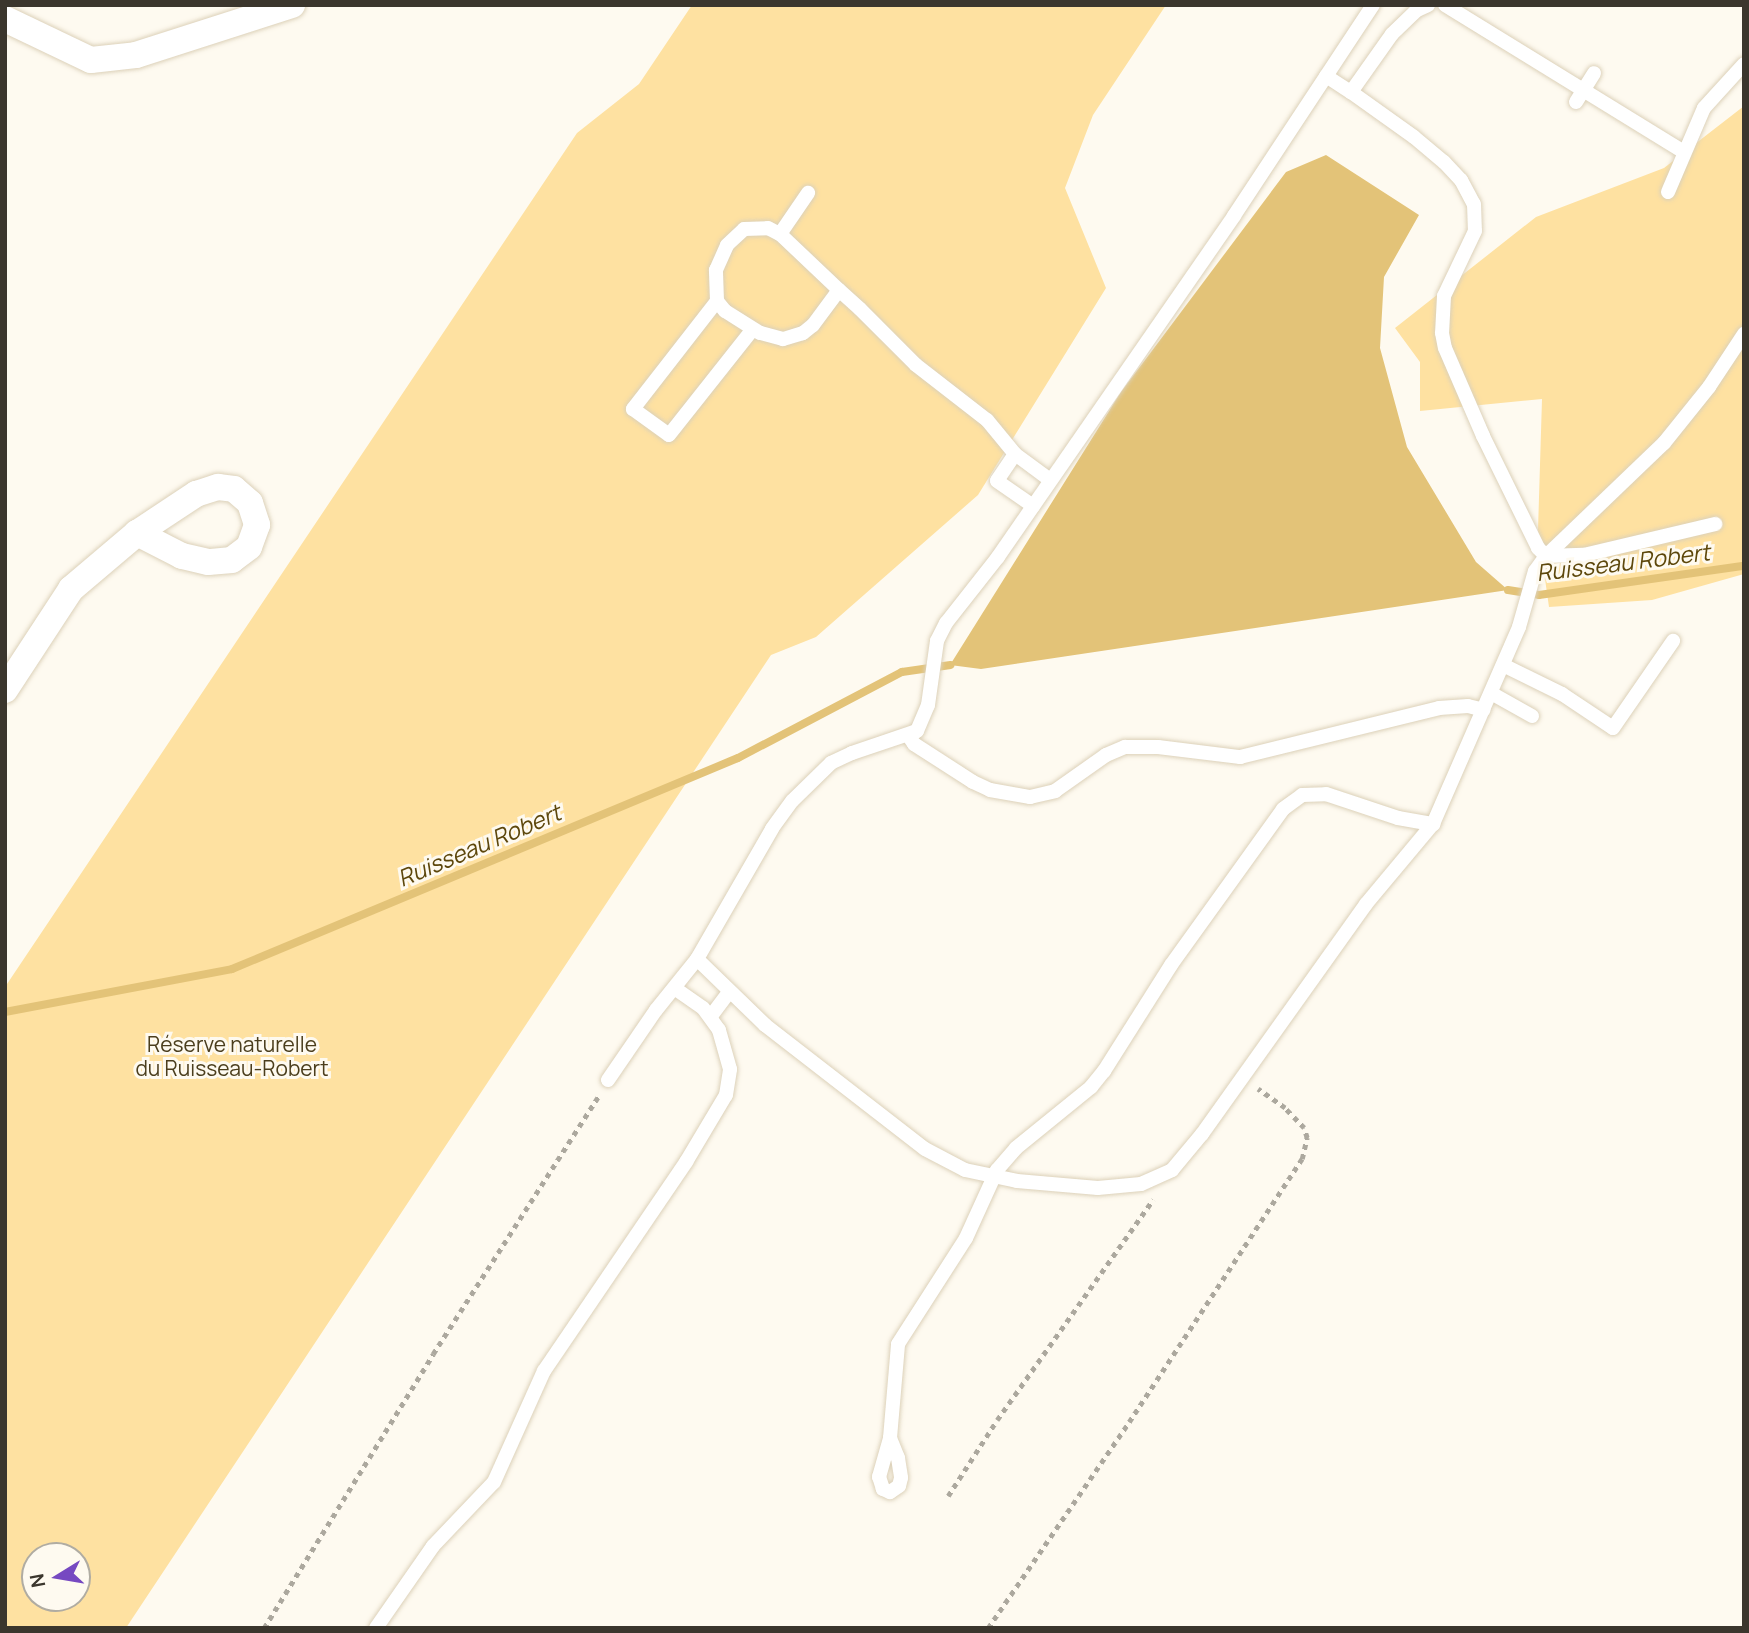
<!DOCTYPE html>
<html>
<head>
<meta charset="utf-8">
<style>
	body { margin:0 }
	#map { position:relative; width:1749px; height:1633px; overflow:hidden; background:#fefaf0; font-family:Manrope,sans-serif }
	div>[style] { position:absolute }
	.green>* { inset:0; background:#fee1a1 }
	.water>* { inset:0; background:#e3c378 }
	.stream>* { height:8px; margin:-4px; padding:0 4px; transform-origin:4px; border-radius:4px; background:#e3c378 }
	.path>* { height:4.5px; margin-top:-2.25px; transform-origin:0; background:repeating-linear-gradient(90deg,#aca89e 0 5px,transparent 0 10px) }
	.roads { filter:drop-shadow(0 0 2px #dcd1b9) drop-shadow(0 0 2px #dcd1b9) }
	.service>* { height:14px; margin:-7px; padding:0 7px; transform-origin:7px; border-radius:7px; background:#fff }
	.minor>* { height:26px; margin:-13px; padding:0 13px; transform-origin:13px; border-radius:13px; background:#fff }
	span { translate:-50% -50%; white-space:nowrap; text-align:center; line-height:1.15; -webkit-text-stroke:6px #fefaf0; paint-order:stroke }
	.park-label { font-size:21px; color:#4b3e1d }
	.water-label { font-size:23px; color:#5d470b; font-style:italic }
	.frame { position:absolute; inset:0; border:7px solid #3b362d; pointer-events:none }
	.north { position:absolute; left:21px; top:1542px; width:70px; height:70px; box-sizing:border-box; background:#fefaf0; border:2px solid #b0aca2; border-radius:50%; rotate:259deg; font-size:19px; font-weight:700; line-height:28px; text-align:center; color:#3b362d }
	.north::after { content:''; display:block; margin:auto; width:24px; height:32px; background:#7649c1; clip-path:polygon(50% 0,100% 100%,50% 72%,0 100%) }
</style>
</head>
<body>
<div id="map">
	<div class="green">
		<i style="clip-path:polygon(evenodd,692px 5px,1166px 5px,1093px 115px,1065px 188px,1106px 288px,978px 495px,816px 637px,771px 655px,126px 1628px,5px 1628px,5px 987px,577px 133px,639px 84px,692px 5px,35px 1556px,77px 1556px,77px 1598px,35px 1598px,35px 1556px)"></i>
		<i style="clip-path:polygon(1744px 106px,1744px 574px,1652px 600px,1549px 607px,1538px 530px,1542px 399px,1420px 411px,1420px 362px,1395px 328px,1536px 217px,1664px 168px)"></i>
	</div>
	<div class="water">
		<i style="clip-path:polygon(1326px 155px,1419px 215px,1384px 277px,1380px 348px,1407px 447px,1476px 562px,1508px 590px,981px 669px,950px 665px,1121px 392px,1286px 172px)"></i>
	</div>
	<div class="stream">
		<i style="left:1508px;top:590px;width:31px;rotate:9deg"></i>
		<i style="left:1539px;top:595px;width:207px;rotate:-8.1deg"></i>
		<i style="left:5px;top:1012px;width:231px;rotate:-10.7deg"></i>
		<i style="left:232px;top:969px;width:548px;rotate:-22.64deg"></i>
		<i style="left:738px;top:758px;width:185px;rotate:-27.7deg"></i>
		<i style="left:902px;top:672px;width:49px;rotate:-8.3deg"></i>
	</div>
	<div class="path">
		<i style="left:948px;top:1496px;width:90px;rotate:-57.2deg"></i>
		<i style="left:997px;top:1420px;width:270px;rotate:-54.7deg"></i>
		<i style="left:264px;top:1628px;width:322px;rotate:-58.3deg"></i>
		<i style="left:433px;top:1354px;width:308px;rotate:-57.3deg"></i>
		<i style="left:988px;top:1628px;width:250px;rotate:-55.6deg"></i>
		<i style="left:1129px;top:1422px;width:315px;rotate:-56.7deg"></i>
		<i style="left:1302px;top:1159px;width:22px;rotate:-77deg"></i>
		<i style="left:1307px;top:1138px;width:10px;rotate:-107deg"></i>
		<i style="left:1304px;top:1128px;width:28px;rotate:-134deg"></i>
		<i style="left:1285px;top:1108px;width:33px;rotate:-145deg"></i>
	</div>
	<div class="roads">
		<div class="service">
			<i style="left:1373px;top:5px;width:253px;rotate:123.4deg"></i>
			<i style="left:1234px;top:216px;width:415px;rotate:124.7deg"></i>
			<i style="left:998px;top:557px;width:84px;rotate:128.2deg"></i>
			<i style="left:946px;top:623px;width:20px;rotate:117deg"></i>
			<i style="left:937px;top:641px;width:65px;rotate:98deg"></i>
			<i style="left:928px;top:705px;width:28px;rotate:113deg"></i>
			<i style="left:917px;top:731px;width:69px;rotate:161.3deg"></i>
			<i style="left:852px;top:753px;width:23px;rotate:155deg"></i>
			<i style="left:831px;top:763px;width:54px;rotate:135.7deg"></i>
			<i style="left:792px;top:801px;width:34px;rotate:126deg"></i>
			<i style="left:772px;top:829px;width:150px;rotate:120deg"></i>
			<i style="left:697px;top:959px;width:95px;rotate:44.1deg"></i>
			<i style="left:765px;top:1025px;width:202px;rotate:37.8deg"></i>
			<i style="left:925px;top:1149px;width:45px;rotate:27.7deg"></i>
			<i style="left:965px;top:1170px;width:53px;rotate:11.9deg"></i>
			<i style="left:1017px;top:1181px;width:81px;rotate:4.9deg"></i>
			<i style="left:1098px;top:1188px;width:43px;rotate:-5.3deg"></i>
			<i style="left:1141px;top:1184px;width:34px;rotate:-24deg"></i>
			<i style="left:1172px;top:1170px;width:47px;rotate:-50.2deg"></i>
			<i style="left:1202px;top:1134px;width:282px;rotate:-54.5deg"></i>
			<i style="left:1366px;top:904px;width:104px;rotate:-50.1deg"></i>
			<i style="left:1433px;top:824px;width:215px;rotate:-66.4deg"></i>
			<i style="left:1519px;top:627px;width:58px;rotate:-74.1deg"></i>
			<i style="left:1535px;top:571px;width:19px;rotate:-54deg"></i>
			<i style="left:1546px;top:556px;width:163px;rotate:-43.8deg"></i>
			<i style="left:1664px;top:443px;width:72px;rotate:-51.2deg"></i>
			<i style="left:1709px;top:387px;width:64px;rotate:-56.6deg"></i>
			<i style="left:1445px;top:5px;width:281px;rotate:31.6deg"></i>
			<i style="left:1326px;top:76px;width:30px;rotate:33deg"></i>
			<i style="left:1351px;top:92px;width:71px;rotate:-54.7deg"></i>
			<i style="left:1392px;top:34px;width:35px;rotate:-44deg"></i>
			<i style="left:1417px;top:10px;width:12px;rotate:-24deg"></i>
			<i style="left:1351px;top:92px;width:77px;rotate:35.5deg"></i>
			<i style="left:1414px;top:137px;width:39px;rotate:40deg"></i>
			<i style="left:1444px;top:162px;width:25px;rotate:47deg"></i>
			<i style="left:1461px;top:180px;width:27px;rotate:62deg"></i>
			<i style="left:1474px;top:204px;width:27px;rotate:88deg"></i>
			<i style="left:1475px;top:231px;width:72px;rotate:115.5deg"></i>
			<i style="left:1444px;top:296px;width:37px;rotate:93deg"></i>
			<i style="left:1442px;top:333px;width:15px;rotate:79deg"></i>
			<i style="left:1445px;top:348px;width:96px;rotate:66.6deg"></i>
			<i style="left:1483px;top:436px;width:125px;rotate:63.8deg"></i>
			<i style="left:1538px;top:548px;width:11px;rotate:45deg"></i>
			<i style="left:1546px;top:556px;width:38px;rotate:-2deg"></i>
			<i style="left:1584px;top:555px;width:135px;rotate:-13.3deg"></i>
			<i style="left:1576px;top:102px;width:34px;rotate:-58deg"></i>
			<i style="left:1668px;top:192px;width:91px;rotate:-66.8deg"></i>
			<i style="left:1704px;top:108px;width:59px;rotate:-47.7deg"></i>
			<i style="left:780px;top:234px;width:50px;rotate:-55.7deg"></i>
			<i style="left:839px;top:290px;width:44px;rotate:126.6deg"></i>
			<i style="left:813px;top:325px;width:13px;rotate:141deg"></i>
			<i style="left:803px;top:333px;width:21px;rotate:163deg"></i>
			<i style="left:783px;top:339px;width:24px;rotate:-165deg"></i>
			<i style="left:760px;top:333px;width:41px;rotate:-147.8deg"></i>
			<i style="left:725px;top:311px;width:13px;rotate:-129deg"></i>
			<i style="left:717px;top:301px;width:31px;rotate:-92deg"></i>
			<i style="left:716px;top:270px;width:27px;rotate:-66deg"></i>
			<i style="left:727px;top:245px;width:23px;rotate:-43deg"></i>
			<i style="left:744px;top:229px;width:24px;rotate:-2deg"></i>
			<i style="left:768px;top:228px;width:13px;rotate:27deg"></i>
			<i style="left:780px;top:234px;width:81px;rotate:43.5deg"></i>
			<i style="left:839px;top:290px;width:28px;rotate:42deg"></i>
			<i style="left:860px;top:309px;width:79px;rotate:45deg"></i>
			<i style="left:916px;top:365px;width:90px;rotate:37.8deg"></i>
			<i style="left:987px;top:420px;width:44px;rotate:50.5deg"></i>
			<i style="left:1015px;top:454px;width:44px;rotate:36.6deg"></i>
			<i style="left:717px;top:301px;width:137px;rotate:127.9deg"></i>
			<i style="left:633px;top:409px;width:44px;rotate:35.8deg"></i>
			<i style="left:669px;top:435px;width:135px;rotate:-51.6deg"></i>
			<i style="left:1015px;top:454px;width:32px;rotate:124deg"></i>
			<i style="left:997px;top:481px;width:44px;rotate:34.8deg"></i>
			<i style="left:1503px;top:665px;width:66px;rotate:26.2deg"></i>
			<i style="left:1562px;top:694px;width:61px;rotate:33.7deg"></i>
			<i style="left:1613px;top:728px;width:106px;rotate:-55.4deg"></i>
			<i style="left:1491px;top:693px;width:47px;rotate:29.3deg"></i>
			<i style="left:908px;top:735px;width:11px;rotate:56deg"></i>
			<i style="left:914px;top:744px;width:70px;rotate:32.8deg"></i>
			<i style="left:973px;top:782px;width:19px;rotate:25deg"></i>
			<i style="left:990px;top:790px;width:41px;rotate:9.9deg"></i>
			<i style="left:1030px;top:797px;width:26px;rotate:-13deg"></i>
			<i style="left:1055px;top:791px;width:62px;rotate:-35.2deg"></i>
			<i style="left:1106px;top:755px;width:21px;rotate:-23deg"></i>
			<i style="left:1125px;top:747px;width:33px"></i>
			<i style="left:1158px;top:747px;width:83px;rotate:7deg"></i>
			<i style="left:1240px;top:757px;width:205px;rotate:-13.8deg"></i>
			<i style="left:1439px;top:708px;width:29px;rotate:-4deg"></i>
			<i style="left:1468px;top:706px;width:16px;rotate:14deg"></i>
			<i style="left:711px;top:1016px;width:31px;rotate:-53deg"></i>
			<i style="left:608px;top:1080px;width:85px;rotate:-55.6deg"></i>
			<i style="left:656px;top:1010px;width:65px;rotate:-51.2deg"></i>
			<i style="left:890px;top:1438px;width:22px;rotate:68deg"></i>
			<i style="left:898px;top:1458px;width:20px;rotate:81deg"></i>
			<i style="left:901px;top:1478px;width:8px;rotate:104deg"></i>
			<i style="left:899px;top:1486px;width:11px;rotate:146deg"></i>
			<i style="left:890px;top:1492px;width:8px;rotate:-157deg"></i>
			<i style="left:883px;top:1489px;width:13px;rotate:-108deg"></i>
			<i style="left:879px;top:1477px;width:41px;rotate:-74.2deg"></i>
			<i style="left:890px;top:1438px;width:94px;rotate:-85.1deg"></i>
			<i style="left:898px;top:1344px;width:126px;rotate:-57.3deg"></i>
			<i style="left:966px;top:1238px;width:75px;rotate:-65.5deg"></i>
			<i style="left:997px;top:1170px;width:29px;rotate:-49deg"></i>
			<i style="left:1016px;top:1148px;width:97px;rotate:-39.1deg"></i>
			<i style="left:1091px;top:1087px;width:21px;rotate:-51deg"></i>
			<i style="left:1104px;top:1071px;width:125px;rotate:-57.7deg"></i>
			<i style="left:1171px;top:965px;width:192px;rotate:-54.3deg"></i>
			<i style="left:1283px;top:809px;width:24px;rotate:-36deg"></i>
			<i style="left:1302px;top:795px;width:24px;rotate:-2deg"></i>
			<i style="left:1326px;top:794px;width:76px;rotate:18.4deg"></i>
			<i style="left:1398px;top:818px;width:36px;rotate:10deg"></i>
			<i style="left:376px;top:1628px;width:100px;rotate:-55.2deg"></i>
			<i style="left:433px;top:1546px;width:88px;rotate:-46.4deg"></i>
			<i style="left:494px;top:1482px;width:122px;rotate:-65.8deg"></i>
			<i style="left:544px;top:1371px;width:253px;rotate:-55.8deg"></i>
			<i style="left:686px;top:1162px;width:78px;rotate:-59.2deg"></i>
			<i style="left:726px;top:1095px;width:26px;rotate:-81deg"></i>
			<i style="left:730px;top:1069px;width:41px;rotate:-105.8deg"></i>
			<i style="left:719px;top:1030px;width:27px;rotate:-126deg"></i>
			<i style="left:703px;top:1008px;width:35px;rotate:-145deg"></i>
		</div>
		<div class="minor">
			<i style="left:5px;top:19px;width:95px;rotate:25.5deg"></i>
			<i style="left:91px;top:60px;width:45px;rotate:-6.3deg"></i>
			<i style="left:136px;top:55px;width:164px;rotate:-17.8deg"></i>
			<i style="left:5px;top:690px;width:121px;rotate:-56.8deg"></i>
			<i style="left:71px;top:589px;width:87px;rotate:-40.3deg"></i>
			<i style="left:137px;top:533px;width:71px;rotate:-33.5deg"></i>
			<i style="left:196px;top:494px;width:23px;rotate:-18deg"></i>
			<i style="left:218px;top:487px;width:16px;rotate:7deg"></i>
			<i style="left:234px;top:489px;width:21px;rotate:41deg"></i>
			<i style="left:250px;top:503px;width:23px;rotate:72deg"></i>
			<i style="left:257px;top:525px;width:23px;rotate:110deg"></i>
			<i style="left:249px;top:547px;width:21px;rotate:143deg"></i>
			<i style="left:232px;top:560px;width:24px;rotate:175deg"></i>
			<i style="left:208px;top:562px;width:27px;rotate:-167deg"></i>
			<i style="left:182px;top:556px;width:51px;rotate:-152.9deg"></i>
		</div>
	</div>
	<div class="park-label">
		<span style="left:232px;top:1056px">Réserve naturelle<br>du Ruisseau-Robert</span>
	</div>
	<div class="water-label">
		<span style="left:1623px;top:562px;rotate:-7deg">Ruisseau Robert</span>
		<span style="left:479px;top:845px;rotate:-23deg">Ruisseau Robert</span>
	</div>
	<div class="frame"></div>
	<div class="north">N</div>
</div>
</body>
</html>
